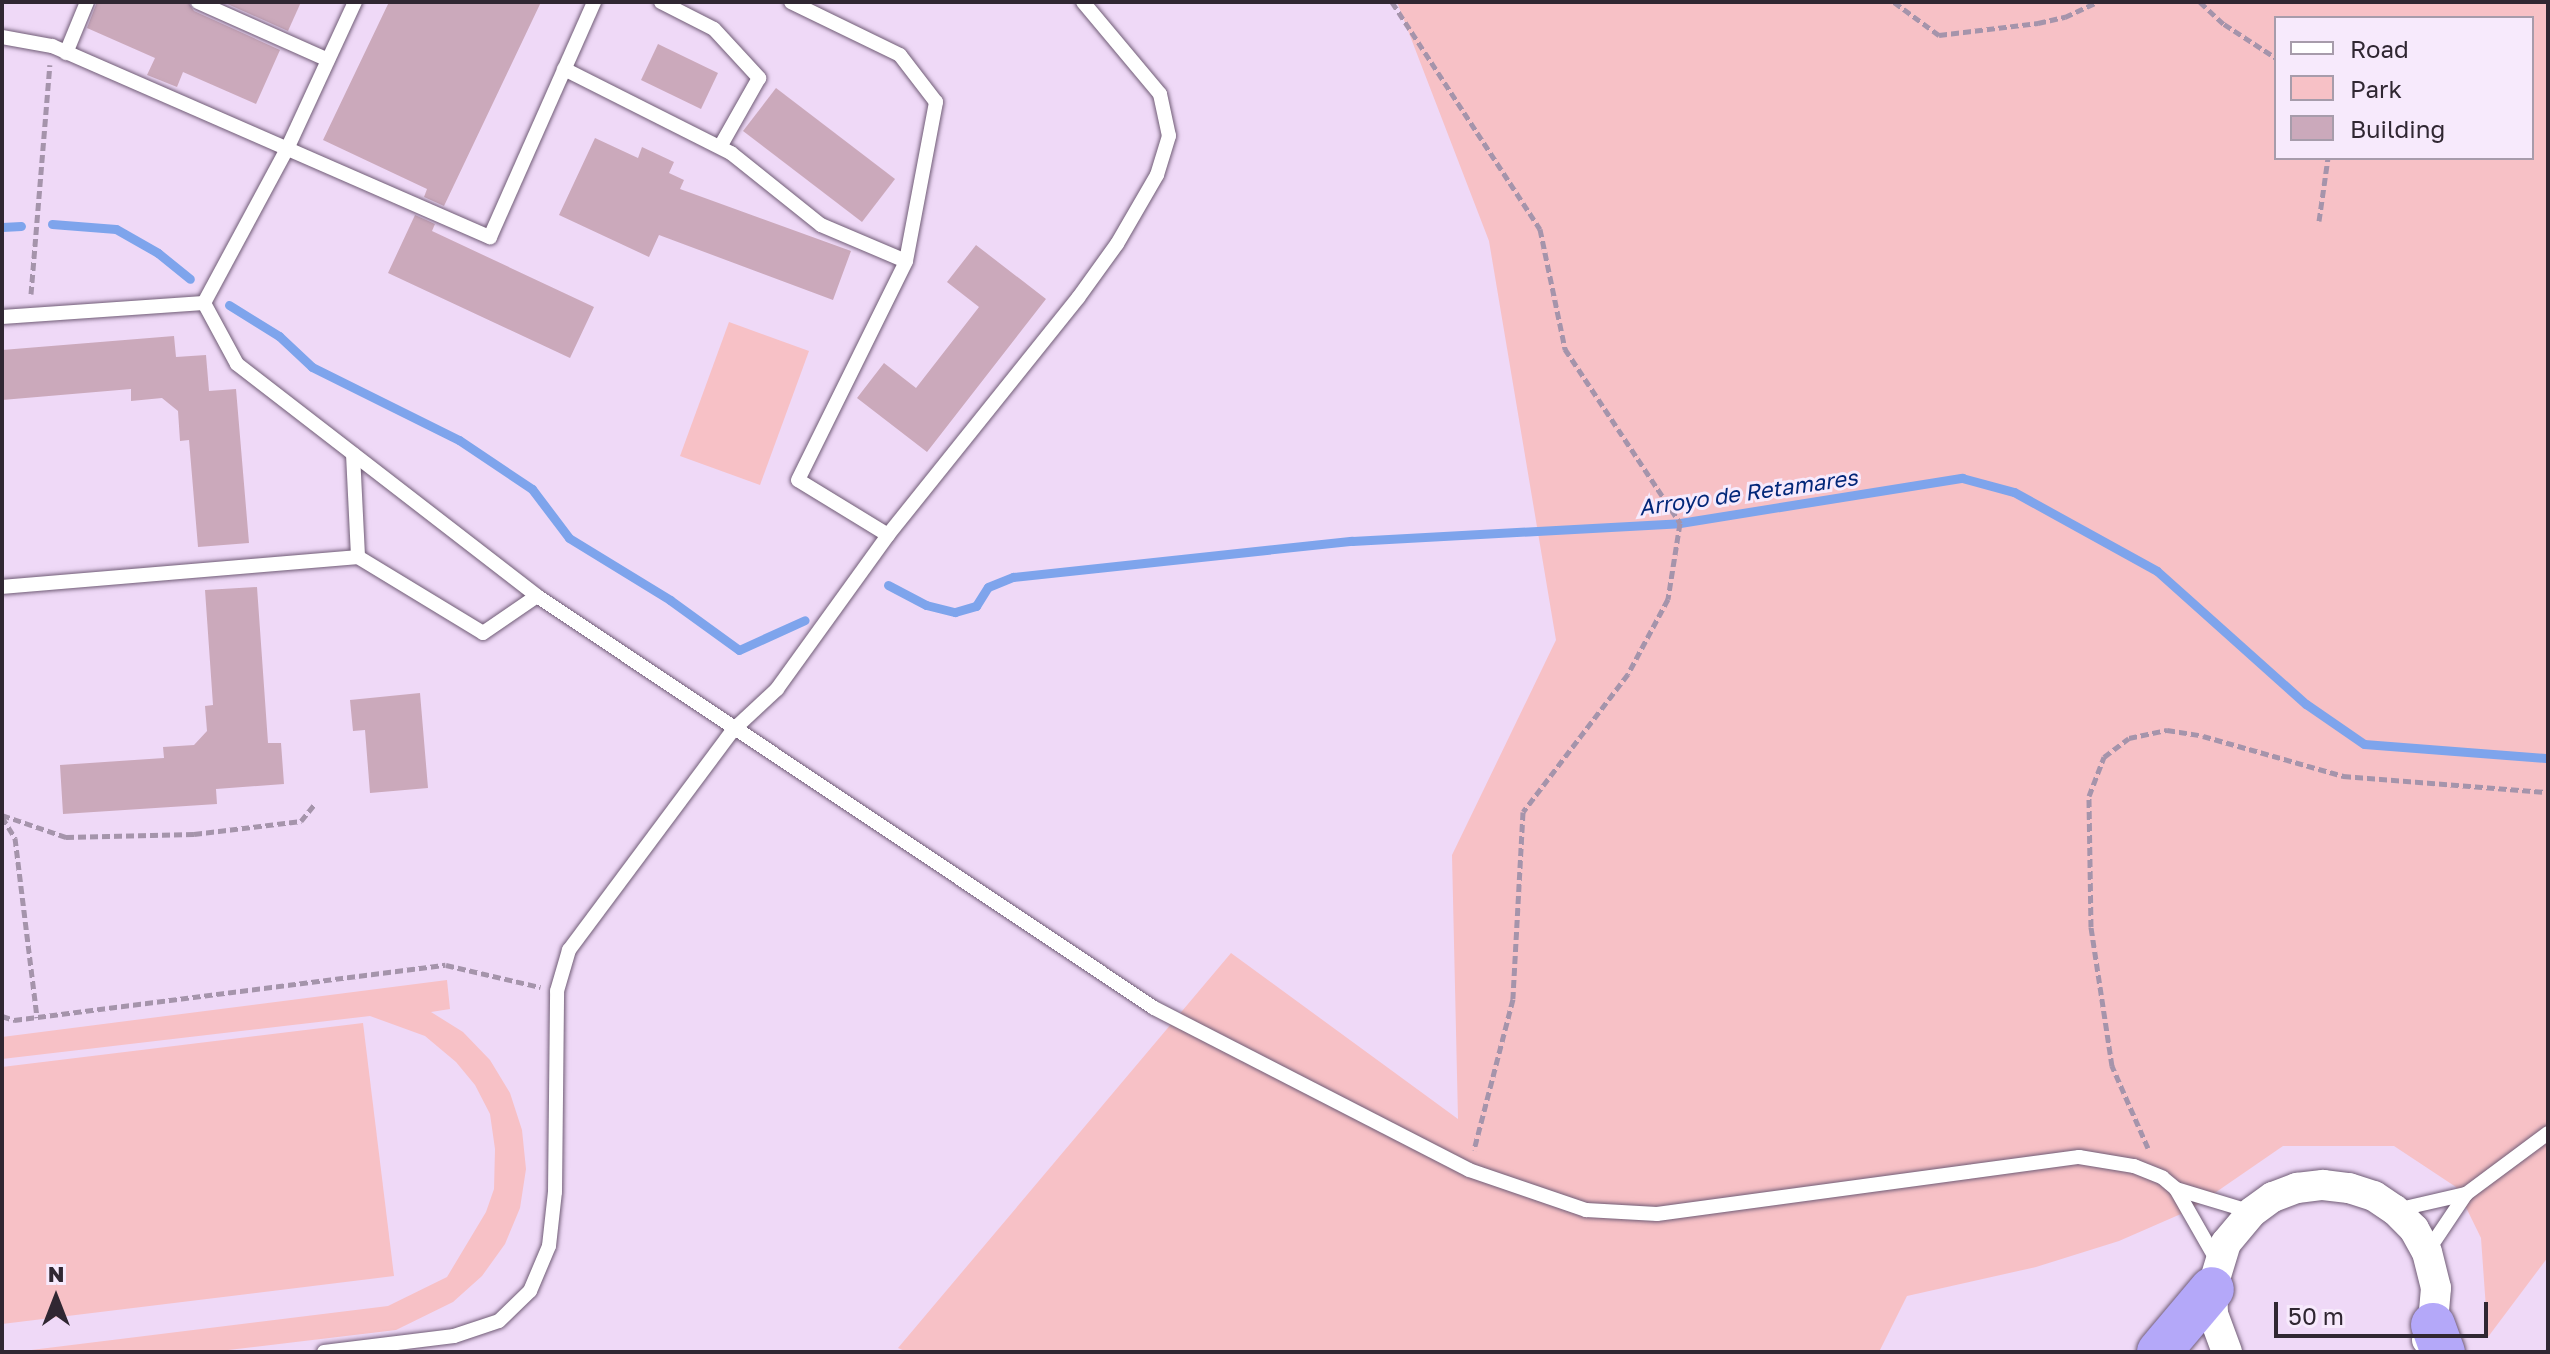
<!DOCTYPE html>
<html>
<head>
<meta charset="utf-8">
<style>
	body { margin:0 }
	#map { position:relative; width:2550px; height:1354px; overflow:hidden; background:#efd9f7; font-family:"Golos Text",sans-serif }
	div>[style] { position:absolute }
	.green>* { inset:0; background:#f7c1c6 }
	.stream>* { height:9px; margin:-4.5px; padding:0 4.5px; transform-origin:4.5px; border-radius:4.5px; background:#7ea4ec }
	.building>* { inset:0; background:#cba9bb }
	.path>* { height:5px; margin-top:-2.5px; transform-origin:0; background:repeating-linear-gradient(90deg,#a594ab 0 8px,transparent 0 12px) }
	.roads { filter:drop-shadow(0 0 2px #705c76) drop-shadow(0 0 2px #705c76) }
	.lane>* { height:14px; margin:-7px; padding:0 7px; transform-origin:7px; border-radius:7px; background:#fff }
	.street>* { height:30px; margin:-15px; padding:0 15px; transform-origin:15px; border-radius:15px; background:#fff }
	.highway>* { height:44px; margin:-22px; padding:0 22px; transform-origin:22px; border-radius:22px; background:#b4a8f9 }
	span { translate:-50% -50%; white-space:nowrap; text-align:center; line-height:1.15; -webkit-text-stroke:6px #f7eafc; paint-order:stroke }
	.water-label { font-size:22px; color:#032779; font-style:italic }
	.frame { position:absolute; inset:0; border:4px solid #302732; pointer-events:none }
	.legend { position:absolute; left:2274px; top:16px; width:260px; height:144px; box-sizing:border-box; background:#f7eafc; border:2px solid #a79cab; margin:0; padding:10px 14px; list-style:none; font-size:24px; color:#302732 }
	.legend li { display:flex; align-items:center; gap:16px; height:40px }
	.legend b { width:40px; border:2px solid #a79cab }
	.north { position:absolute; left:16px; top:1258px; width:80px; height:80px; -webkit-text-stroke:6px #f7eafc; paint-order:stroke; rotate:0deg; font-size:22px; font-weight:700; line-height:32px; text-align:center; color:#302732 }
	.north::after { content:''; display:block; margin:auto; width:28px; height:36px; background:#302732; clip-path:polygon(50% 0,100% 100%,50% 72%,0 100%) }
	.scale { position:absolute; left:2274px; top:1302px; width:214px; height:36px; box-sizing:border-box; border:4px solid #302732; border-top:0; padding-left:10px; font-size:24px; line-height:28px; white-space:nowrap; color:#302732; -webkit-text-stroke:6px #f7eafc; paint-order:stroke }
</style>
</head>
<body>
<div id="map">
	<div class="green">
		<i style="clip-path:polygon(evenodd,1397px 2px,2548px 2px,2548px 1257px,2488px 1337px,2481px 1238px,2456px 1187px,2394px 1146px,2283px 1146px,2190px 1210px,2119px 1241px,2036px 1267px,1907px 1296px,1879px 1352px,907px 1352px,898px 1348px,1231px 953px,1458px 1119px,1452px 855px,1556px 640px,1489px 241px,1397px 2px,2276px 18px,2532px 18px,2532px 158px,2276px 158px,2276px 18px)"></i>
		<i style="clip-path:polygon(729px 322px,809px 351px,760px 485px,680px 456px)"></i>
		<i style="clip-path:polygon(447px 980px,450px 1009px,431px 1012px,463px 1032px,490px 1060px,510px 1093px,522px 1130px,526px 1169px,520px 1208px,505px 1244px,482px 1276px,453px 1302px,396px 1330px,211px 1352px,15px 1352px,388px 1306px,447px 1277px,486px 1212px,494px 1189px,495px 1149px,490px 1114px,475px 1085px,456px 1062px,425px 1036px,370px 1016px,2px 1059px,2px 1037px)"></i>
		<i style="clip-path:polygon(363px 1023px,394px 1276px,2px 1324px,2px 1067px)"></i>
	</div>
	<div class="stream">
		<i style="left:52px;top:224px;width:64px;rotate:4.5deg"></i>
		<i style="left:116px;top:229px;width:48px;rotate:29.7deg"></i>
		<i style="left:158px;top:253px;width:41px;rotate:39.1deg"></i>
		<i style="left:2px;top:227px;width:19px;rotate:-3deg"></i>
		<i style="left:229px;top:305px;width:59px;rotate:31.8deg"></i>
		<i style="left:279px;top:336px;width:45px;rotate:43.2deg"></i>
		<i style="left:312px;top:367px;width:164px;rotate:26.4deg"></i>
		<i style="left:459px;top:440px;width:88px;rotate:33.9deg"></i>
		<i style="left:532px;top:489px;width:61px;rotate:52.9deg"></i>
		<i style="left:569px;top:538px;width:119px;rotate:31.5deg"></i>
		<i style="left:670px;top:600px;width:85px;rotate:35.9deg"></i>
		<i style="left:739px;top:650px;width:72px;rotate:-24.4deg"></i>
		<i style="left:888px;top:585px;width:43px;rotate:27.8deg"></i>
		<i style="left:926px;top:605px;width:30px;rotate:14deg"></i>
		<i style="left:955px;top:612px;width:22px;rotate:-16deg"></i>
		<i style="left:976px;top:606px;width:22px;rotate:-58deg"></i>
		<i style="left:988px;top:587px;width:27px;rotate:-22deg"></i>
		<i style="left:1013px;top:577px;width:341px;rotate:-6.1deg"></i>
		<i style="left:1352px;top:541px;width:328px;rotate:-3.1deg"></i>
		<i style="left:1680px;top:523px;width:286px;rotate:-9.1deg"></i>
		<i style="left:1962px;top:478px;width:54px;rotate:15.1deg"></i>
		<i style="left:2014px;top:492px;width:163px;rotate:28.9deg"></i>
		<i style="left:2157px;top:571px;width:200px;rotate:41.8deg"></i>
		<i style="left:2306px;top:704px;width:70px;rotate:34.6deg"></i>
		<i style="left:2364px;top:744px;width:185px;rotate:4.4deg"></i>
	</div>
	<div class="building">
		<i style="clip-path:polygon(97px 2px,188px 2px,194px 11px,280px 50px,256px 104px,183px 72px,177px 87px,147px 75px,155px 58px,87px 28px)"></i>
		<i style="clip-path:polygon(223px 2px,301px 2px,288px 31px)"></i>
		<i style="clip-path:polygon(389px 2px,541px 2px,444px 206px,424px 197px,427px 189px,323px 140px)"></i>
		<i style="clip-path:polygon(658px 44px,718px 73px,701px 109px,641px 80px)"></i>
		<i style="clip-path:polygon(776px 88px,895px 179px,862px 222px,743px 131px)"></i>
		<i style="clip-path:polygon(595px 138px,638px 158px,642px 147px,674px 162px,669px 173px,684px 180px,680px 189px,851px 251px,833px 300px,659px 235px,649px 257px,559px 215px)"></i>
		<i style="clip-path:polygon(415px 215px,435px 224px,432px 231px,594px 307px,570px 358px,388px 273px)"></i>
		<i style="clip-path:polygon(976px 245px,1046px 299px,927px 452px,857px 398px,884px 363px,916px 388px,979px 307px,947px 282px)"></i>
		<i style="clip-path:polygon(174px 336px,176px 357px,206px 355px,209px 391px,236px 389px,249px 543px,198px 547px,189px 440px,180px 441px,178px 411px,162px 398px,131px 401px,131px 389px,2px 400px,2px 350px)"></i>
		<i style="clip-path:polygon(257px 587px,268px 743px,281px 743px,284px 784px,216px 789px,217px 804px,63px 814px,60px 765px,164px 758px,163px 747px,194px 745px,207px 731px,205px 706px,213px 705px,205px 590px)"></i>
		<i style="clip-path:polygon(420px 693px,428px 788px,370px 793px,365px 730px,353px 731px,350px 700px)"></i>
	</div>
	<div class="path">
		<i style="left:1392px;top:2px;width:271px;rotate:56.9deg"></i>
		<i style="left:1540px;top:229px;width:123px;rotate:78.2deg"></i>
		<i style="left:1565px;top:349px;width:209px;rotate:56.5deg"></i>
		<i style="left:1680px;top:523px;width:77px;rotate:99deg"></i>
		<i style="left:1668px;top:599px;width:85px;rotate:118.1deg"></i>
		<i style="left:1628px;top:674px;width:173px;rotate:127.3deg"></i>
		<i style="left:1523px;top:812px;width:187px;rotate:93.1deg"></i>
		<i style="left:1513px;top:999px;width:156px;rotate:104.5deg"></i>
		<i style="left:1894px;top:2px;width:56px;rotate:36.3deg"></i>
		<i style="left:1939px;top:35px;width:100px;rotate:-6.9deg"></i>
		<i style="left:2038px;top:23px;width:28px;rotate:-13deg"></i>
		<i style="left:2065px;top:17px;width:35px;rotate:-25deg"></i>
		<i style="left:2200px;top:2px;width:33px;rotate:43deg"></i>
		<i style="left:2224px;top:24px;width:62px;rotate:33.2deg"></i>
		<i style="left:2319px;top:221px;width:64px;rotate:-81.9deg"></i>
		<i style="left:31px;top:294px;width:230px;rotate:-85.3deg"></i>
		<i style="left:2px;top:815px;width:68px;rotate:19deg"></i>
		<i style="left:66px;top:837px;width:128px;rotate:-1.3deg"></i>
		<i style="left:194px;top:834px;width:108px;rotate:-6.9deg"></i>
		<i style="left:301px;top:821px;width:21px;rotate:-51deg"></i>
		<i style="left:2px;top:817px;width:25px;rotate:58deg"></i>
		<i style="left:15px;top:838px;width:181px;rotate:83deg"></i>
		<i style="left:2px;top:1016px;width:13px;rotate:18deg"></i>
		<i style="left:14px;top:1020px;width:435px;rotate:-7.3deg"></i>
		<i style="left:446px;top:965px;width:97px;rotate:13.2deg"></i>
		<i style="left:2148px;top:1148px;width:90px;rotate:-113.7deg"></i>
		<i style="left:2112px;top:1066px;width:141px;rotate:-98.6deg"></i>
		<i style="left:2091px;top:927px;width:131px;rotate:-90.9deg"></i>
		<i style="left:2089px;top:796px;width:42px;rotate:-69deg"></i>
		<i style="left:2104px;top:757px;width:31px;rotate:-37deg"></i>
		<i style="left:2129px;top:738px;width:39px;rotate:-12deg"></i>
		<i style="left:2167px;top:730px;width:36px;rotate:9deg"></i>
		<i style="left:2203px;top:736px;width:146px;rotate:15.9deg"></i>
		<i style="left:2343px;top:776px;width:206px;rotate:4.5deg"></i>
		<i style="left:2546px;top:1352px;width:2px;rotate:-27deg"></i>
	</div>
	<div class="roads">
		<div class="lane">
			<i style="left:198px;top:2px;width:142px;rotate:24deg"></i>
			<i style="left:661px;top:2px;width:59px;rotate:27deg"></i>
			<i style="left:714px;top:29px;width:67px;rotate:47.4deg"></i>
			<i style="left:759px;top:78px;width:79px;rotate:119.5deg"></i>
			<i style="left:2px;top:37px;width:51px;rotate:10.2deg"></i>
			<i style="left:52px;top:46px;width:478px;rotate:23.6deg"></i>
			<i style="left:490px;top:237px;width:257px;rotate:-66.1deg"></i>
			<i style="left:66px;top:53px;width:55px;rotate:-67.6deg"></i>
			<i style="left:564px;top:69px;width:187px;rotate:26.7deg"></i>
			<i style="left:731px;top:153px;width:115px;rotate:38.7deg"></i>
			<i style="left:821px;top:225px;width:92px;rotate:23deg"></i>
			<i style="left:906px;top:261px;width:162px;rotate:-79.3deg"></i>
			<i style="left:936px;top:102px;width:59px;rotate:-127.5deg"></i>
			<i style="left:900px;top:55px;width:121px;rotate:-154.1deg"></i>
			<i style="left:204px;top:303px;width:69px;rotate:61.6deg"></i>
			<i style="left:237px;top:364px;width:379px;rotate:37.7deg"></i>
			<i style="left:537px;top:596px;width:742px;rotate:33.73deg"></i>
			<i style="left:1154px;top:1008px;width:354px;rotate:27.2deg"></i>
			<i style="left:1469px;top:1170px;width:124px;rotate:18.9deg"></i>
			<i style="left:1586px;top:1210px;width:71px;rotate:3.2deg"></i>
			<i style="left:1657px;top:1214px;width:426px;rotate:-7.7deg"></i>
			<i style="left:2079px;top:1157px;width:56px;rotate:9.3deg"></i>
			<i style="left:2134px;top:1166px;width:31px;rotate:22deg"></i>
			<i style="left:2163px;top:1178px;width:17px;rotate:40deg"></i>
			<i style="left:2176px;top:1189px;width:83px;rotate:60.3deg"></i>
			<i style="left:2px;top:317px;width:202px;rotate:-4deg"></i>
			<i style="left:204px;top:303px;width:175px;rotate:-61.7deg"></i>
			<i style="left:287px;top:149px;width:162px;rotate:-65.2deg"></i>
			<i style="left:353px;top:454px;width:103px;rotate:87.2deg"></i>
			<i style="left:888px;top:535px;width:105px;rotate:-148.6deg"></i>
			<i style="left:798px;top:480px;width:244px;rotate:-63.7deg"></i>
			<i style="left:2px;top:587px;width:357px;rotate:-4.8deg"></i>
			<i style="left:358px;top:557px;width:146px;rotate:31.3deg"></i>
			<i style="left:483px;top:633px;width:65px;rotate:-34.4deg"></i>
			<i style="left:2176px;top:1189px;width:79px;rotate:16.8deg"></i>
			<i style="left:2396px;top:1210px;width:72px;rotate:-12.9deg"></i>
			<i style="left:2427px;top:1252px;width:70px;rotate:-56.1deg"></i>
			<i style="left:2466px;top:1194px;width:102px;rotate:-36.6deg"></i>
			<i style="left:324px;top:1352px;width:131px;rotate:-7deg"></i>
			<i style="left:454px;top:1336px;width:47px;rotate:-18.4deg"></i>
			<i style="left:499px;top:1321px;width:43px;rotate:-44.1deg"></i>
			<i style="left:530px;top:1291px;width:49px;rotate:-67.1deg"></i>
			<i style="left:549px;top:1246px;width:54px;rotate:-83.7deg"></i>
			<i style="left:555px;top:1192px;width:201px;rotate:-89.4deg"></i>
			<i style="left:557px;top:991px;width:43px;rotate:-73.7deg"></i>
			<i style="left:569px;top:950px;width:276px;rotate:-53.3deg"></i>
			<i style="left:734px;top:729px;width:59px;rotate:-42.9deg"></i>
			<i style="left:777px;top:689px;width:190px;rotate:-54.2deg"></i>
			<i style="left:888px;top:535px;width:304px;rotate:-51.3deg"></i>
			<i style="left:1078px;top:298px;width:67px;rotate:-54.2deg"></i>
			<i style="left:1117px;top:244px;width:80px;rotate:-59.9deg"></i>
			<i style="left:1157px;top:175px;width:41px;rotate:-72.9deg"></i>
			<i style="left:1169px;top:136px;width:43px;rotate:-102.1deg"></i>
			<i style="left:1160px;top:94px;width:120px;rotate:-129.9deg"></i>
		</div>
		<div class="street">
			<i style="left:2227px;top:1352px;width:40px;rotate:-110.2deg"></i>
			<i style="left:2213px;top:1314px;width:25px;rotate:-92deg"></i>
			<i style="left:2212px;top:1289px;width:48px;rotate:-73.1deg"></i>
			<i style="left:2226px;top:1243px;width:40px;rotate:-50deg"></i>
			<i style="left:2252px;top:1212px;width:26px;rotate:-36deg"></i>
			<i style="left:2273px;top:1197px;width:26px;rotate:-21deg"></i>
			<i style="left:2297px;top:1188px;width:26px;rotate:-7deg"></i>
			<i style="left:2323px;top:1185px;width:26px;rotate:7deg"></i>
			<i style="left:2349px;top:1188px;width:26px;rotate:18deg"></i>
			<i style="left:2374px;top:1196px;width:25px;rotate:34deg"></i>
			<i style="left:2395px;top:1210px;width:27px;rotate:45deg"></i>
			<i style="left:2414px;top:1229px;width:26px;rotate:61deg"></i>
			<i style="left:2427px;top:1252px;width:37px;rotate:76deg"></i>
			<i style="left:2436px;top:1288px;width:37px;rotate:95deg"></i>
			<i style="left:2433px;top:1325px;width:16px;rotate:112deg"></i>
		</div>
		<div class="highway">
			<i style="left:2433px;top:1325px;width:29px;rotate:70deg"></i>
			<i style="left:2159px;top:1352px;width:82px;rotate:-49.9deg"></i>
		</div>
	</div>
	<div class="water-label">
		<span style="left:1748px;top:492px;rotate:-8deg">Arroyo de Retamares</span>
	</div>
	<div class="frame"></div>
	<ul class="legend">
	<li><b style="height:10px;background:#fff"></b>Road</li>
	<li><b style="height:22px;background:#f7c1c6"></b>Park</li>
	<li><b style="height:22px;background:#cba9bb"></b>Building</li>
	</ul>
	<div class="north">N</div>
	<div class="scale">50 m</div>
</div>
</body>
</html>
